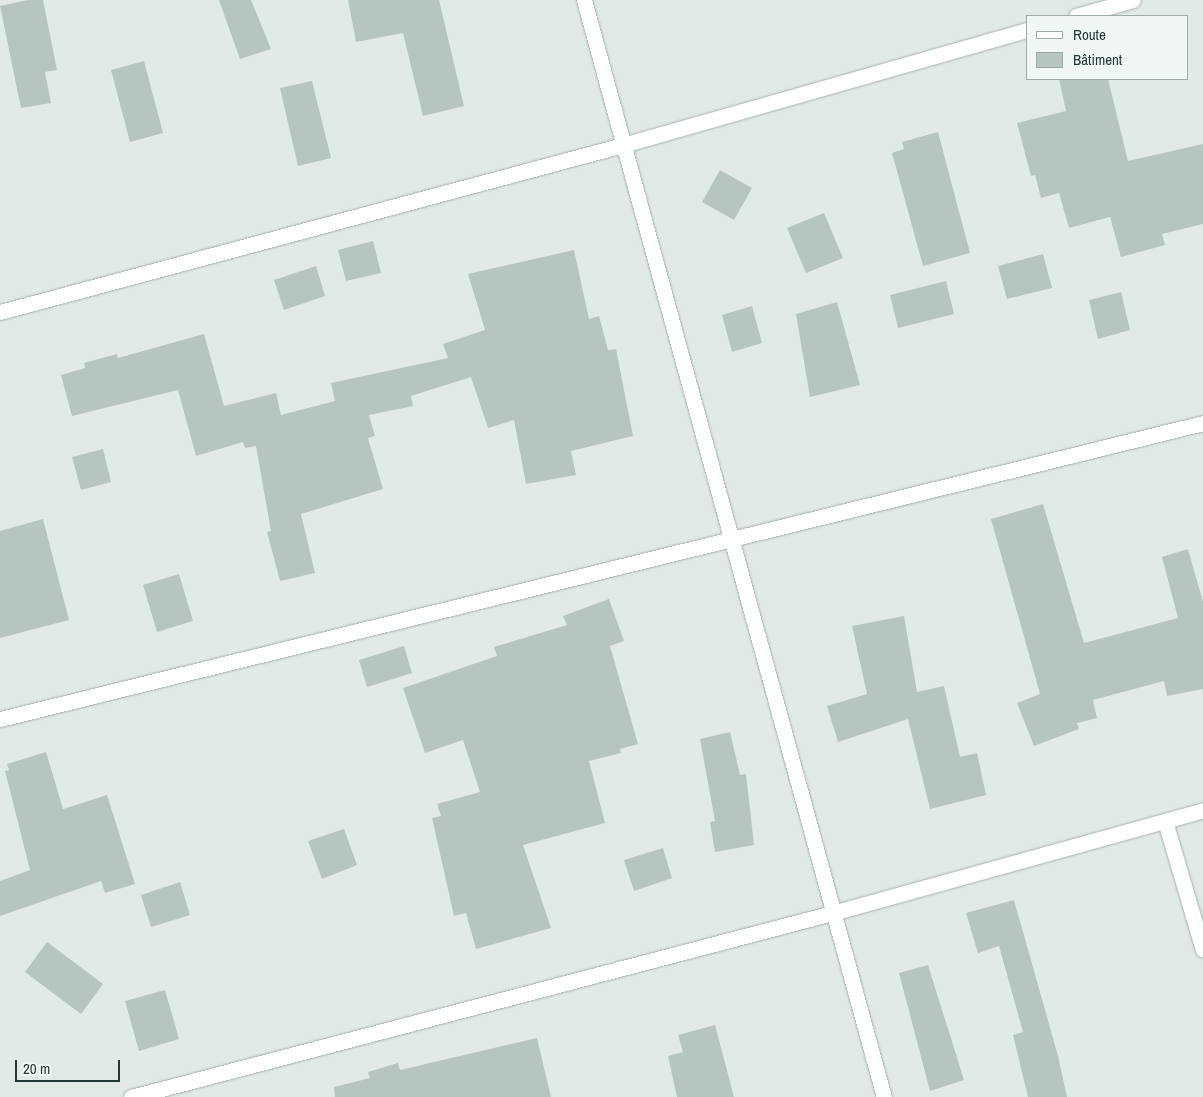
<!DOCTYPE html>
<html>
<head>
<meta charset="utf-8">
<style>
	body { margin:0 }
	#map { position:relative; width:1203px; height:1097px; overflow:hidden; background:#e1eae7; font-family:"Archivo Narrow",sans-serif }
	div>[style] { position:absolute }
	.building>* { inset:0; background:#b7c5c0 }
	.roads { filter:drop-shadow(0 0 1px #a4b1ae) drop-shadow(0 0 1px #a4b1ae) }
	.minor>* { height:15px; margin:-7.5px; padding:0 7.5px; transform-origin:7.5px; border-radius:7.5px; background:#fff }
	span { translate:-50% -50%; white-space:nowrap; text-align:center; line-height:1.15; -webkit-text-stroke:5px #f1f7f5; paint-order:stroke }
	.legend { position:absolute; left:1026px; top:15px; width:162px; height:65px; box-sizing:border-box; background:#f1f7f5; border:1px solid #9faba8; margin:0; padding:6px 9px; list-style:none; font-size:15px; color:#233935 }
	.legend li { display:flex; align-items:center; gap:10px; height:25px }
	.legend b { width:25px; border:1px solid #9faba8 }
	.scale { position:absolute; left:15px; top:1060px; width:105px; height:22px; box-sizing:border-box; border:2px solid #233935; border-top:0; padding-left:6px; font-size:15px; line-height:18px; white-space:nowrap; color:#233935; -webkit-text-stroke:4px #f1f7f5; paint-order:stroke }
</style>
</head>
<body>
<div id="map">
	<div class="building">
		<i style="clip-path:polygon(28px 0,43px 0,57px 70px,45px 72px,51px 103px,21px 108px,0 6px)"></i>
		<i style="clip-path:polygon(219px 0,251px 0,271px 49px,240px 59px)"></i>
		<i style="clip-path:polygon(348px 0,439px 0,464px 106px,423px 116px,403px 33px,356px 42px)"></i>
		<i style="clip-path:polygon(144px 61px,163px 133px,130px 142px,111px 70px)"></i>
		<i style="clip-path:polygon(1059px 79px,1108px 79px,1128px 161px,1203px 144px,1203px 224px,1162px 234px,1165px 245px,1121px 257px,1110px 217px,1069px 228px,1059px 193px,1041px 198px,1035px 175px,1031px 176px,1017px 123px,1066px 111px)"></i>
		<i style="clip-path:polygon(312px 81px,331px 158px,298px 166px,280px 88px)"></i>
		<i style="clip-path:polygon(938px 132px,970px 253px,923px 266px,892px 153px,904px 149px,902px 142px)"></i>
		<i style="clip-path:polygon(720px 170px,752px 188px,734px 220px,702px 202px)"></i>
		<i style="clip-path:polygon(824px 213px,843px 258px,806px 273px,787px 228px)"></i>
		<i style="clip-path:polygon(373px 241px,381px 273px,346px 281px,338px 250px)"></i>
		<i style="clip-path:polygon(574px 250px,589px 319px,599px 316px,608px 350px,616px 349px,633px 436px,571px 451px,576px 475px,526px 484px,514px 420px,488px 428px,471px 377px,411px 396px,413px 406px,369px 415px,375px 436px,368px 438px,383px 489px,301px 514px,315px 573px,280px 581px,267px 532px,271px 531px,256px 446px,245px 448px,243px 442px,196px 456px,178px 390px,72px 416px,61px 375px,85px 368px,84px 363px,117px 354px,118px 358px,204px 334px,224px 406px,276px 393px,281px 415px,335px 401px,331px 383px,448px 358px,443px 344px,485px 330px,468px 274px)"></i>
		<i style="clip-path:polygon(1043px 254px,1052px 288px,1007px 299px,998px 266px)"></i>
		<i style="clip-path:polygon(316px 266px,325px 296px,284px 310px,274px 280px)"></i>
		<i style="clip-path:polygon(946px 281px,954px 314px,898px 328px,890px 295px)"></i>
		<i style="clip-path:polygon(1121px 292px,1130px 330px,1098px 339px,1089px 300px)"></i>
		<i style="clip-path:polygon(837px 302px,860px 385px,810px 397px,796px 314px)"></i>
		<i style="clip-path:polygon(752px 306px,762px 343px,732px 352px,722px 315px)"></i>
		<i style="clip-path:polygon(103px 449px,111px 482px,81px 490px,72px 457px)"></i>
		<i style="clip-path:polygon(1043px 504px,1084px 643px,1178px 618px,1162px 557px,1188px 549px,1203px 602px,1203px 689px,1167px 696px,1164px 681px,1093px 700px,1097px 718px,1077px 723px,1079px 729px,1034px 746px,1017px 703px,1040px 694px,991px 519px)"></i>
		<i style="clip-path:polygon(43px 519px,69px 620px,0 638px,0 531px)"></i>
		<i style="clip-path:polygon(179px 574px,193px 621px,157px 632px,143px 585px)"></i>
		<i style="clip-path:polygon(609px 599px,624px 641px,610px 646px,638px 744px,620px 749px,621px 753px,589px 761px,605px 823px,523px 845px,551px 928px,476px 949px,466px 913px,454px 916px,432px 818px,441px 816px,437px 804px,480px 792px,463px 740px,425px 753px,403px 688px,497px 656px,494px 647px,567px 625px,563px 616px)"></i>
		<i style="clip-path:polygon(904px 616px,917px 692px,944px 686px,960px 757px,977px 753px,986px 795px,930px 809px,908px 719px,838px 742px,827px 706px,867px 694px,852px 626px)"></i>
		<i style="clip-path:polygon(404px 646px,412px 673px,367px 687px,359px 660px)"></i>
		<i style="clip-path:polygon(730px 732px,740px 775px,746px 774px,754px 845px,715px 852px,710px 822px,715px 821px,700px 739px)"></i>
		<i style="clip-path:polygon(46px 752px,63px 809px,107px 795px,135px 884px,105px 893px,101px 881px,0 916px,0 881px,30px 870px,5px 771px,9px 770px,7px 764px)"></i>
		<i style="clip-path:polygon(344px 829px,357px 865px,322px 879px,308px 841px)"></i>
		<i style="clip-path:polygon(663px 848px,672px 878px,634px 891px,624px 860px)"></i>
		<i style="clip-path:polygon(180px 882px,190px 915px,151px 927px,141px 895px)"></i>
		<i style="clip-path:polygon(1014px 900px,1058px 1056px,1067px 1097px,1028px 1097px,1013px 1035px,1023px 1032px,999px 946px,978px 953px,966px 913px)"></i>
		<i style="clip-path:polygon(47px 942px,103px 984px,81px 1014px,25px 972px)"></i>
		<i style="clip-path:polygon(928px 965px,964px 1080px,930px 1091px,899px 973px)"></i>
		<i style="clip-path:polygon(165px 990px,179px 1039px,139px 1051px,125px 1001px)"></i>
		<i style="clip-path:polygon(715px 1025px,734px 1097px,677px 1097px,668px 1056px,683px 1052px,678px 1035px)"></i>
		<i style="clip-path:polygon(537px 1038px,551px 1097px,335px 1097px,334px 1087px,370px 1078px,368px 1072px,398px 1063px,400px 1070px)"></i>
	</div>
	<div class="roads">
		<div class="minor">
			<i style="left:584px;top:0;width:1137px;rotate:74.71deg"></i>
			<i style="left:1076px;top:16px;width:59px;rotate:-15.7deg"></i>
			<i style="left:0;top:312px;width:645px;rotate:-15.01deg"></i>
			<i style="left:623px;top:145px;width:420px;rotate:-15.9deg"></i>
			<i style="left:0;top:719px;width:1239px;rotate:-13.82deg"></i>
			<i style="left:1165px;top:821px;width:134px;rotate:73.6deg"></i>
			<i style="left:131px;top:1097px;width:729px;rotate:-14.7deg"></i>
			<i style="left:836px;top:912px;width:381px;rotate:-15.5deg"></i>
		</div>
	</div>
	<ul class="legend">
	<li><b style="height:6px;background:#fff"></b>Route</li>
	<li><b style="height:14px;background:#b7c5c0"></b>Bâtiment</li>
	</ul>
	<div class="scale">20 m</div>
</div>
</body>
</html>
